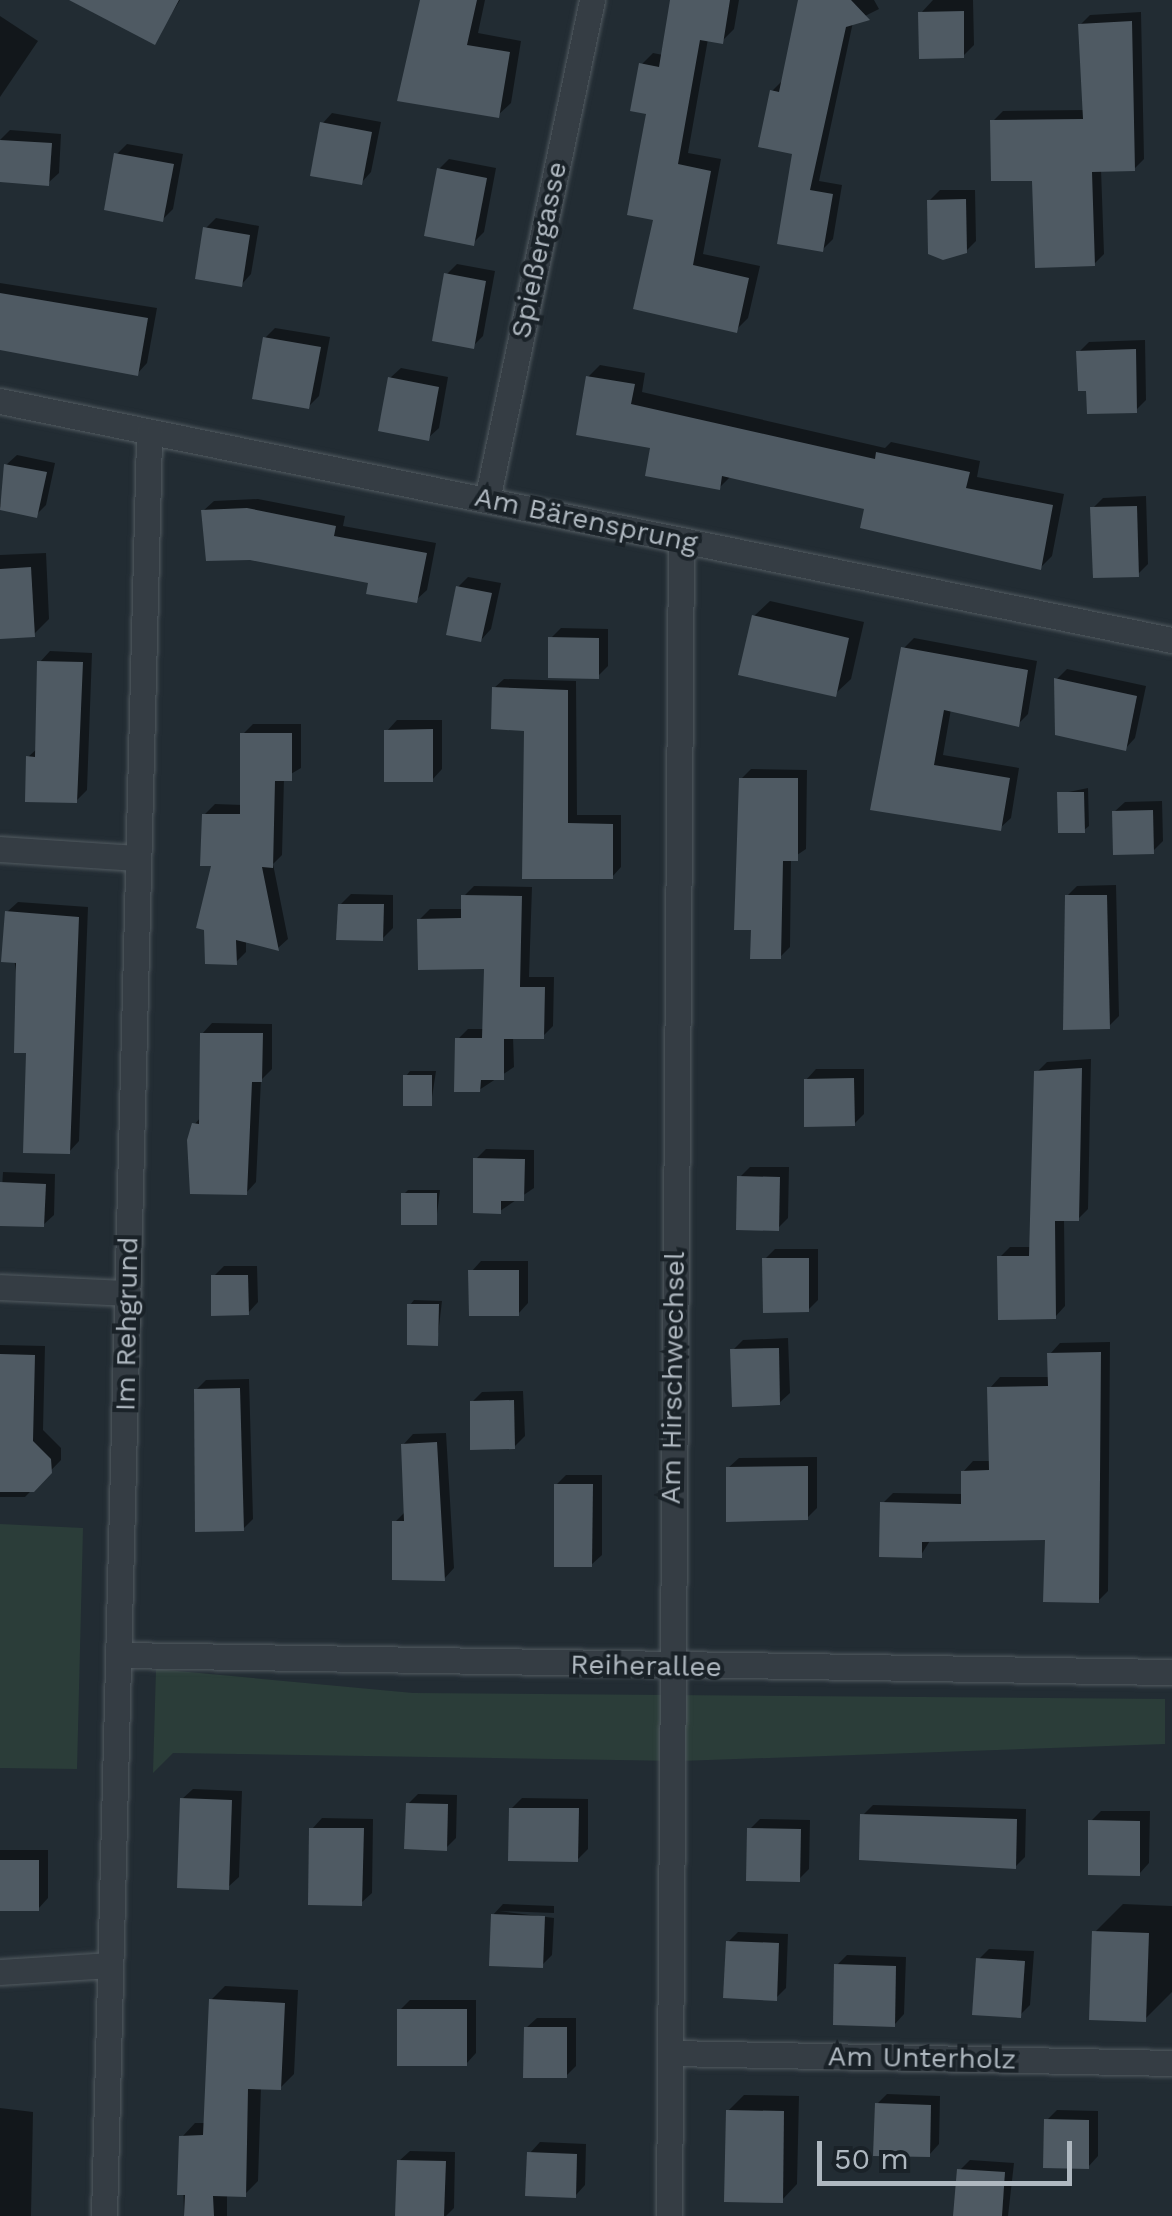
<!DOCTYPE html>
<html>
<head>
<meta charset="utf-8">
<style>
	body { margin:0 }
	#map { position:relative; width:1172px; height:2216px; overflow:hidden; background:#222c33; font-family:"Work Sans",sans-serif }
	div>[style] { position:absolute }
	.green>* { inset:0; background:#2b3d39 }
	.shadow>* { inset:0; background:#0007 }
	.building>* { inset:0; background:#4f5a63 }
	.roads { filter:drop-shadow(0 0 2px #525b61) drop-shadow(0 0 2px #525b61) }
	.minor>* { height:25px; margin:-12.5px; padding:0 12.5px; transform-origin:12.5px; border-radius:12.5px; background:#353d44 }
	span { translate:-50% -50%; white-space:nowrap; text-align:center; line-height:1.15; -webkit-text-stroke:8px #1a2228; paint-order:stroke }
	.street-label { font-size:28px; color:#afb8c0 }
	.scale { position:absolute; left:817px; top:2141px; width:255px; height:45px; box-sizing:border-box; border:5px solid #afb8c0; border-top:0; padding-left:12px; font-size:30px; line-height:35px; white-space:nowrap; color:#afb8c0; -webkit-text-stroke:8px #1a2228; paint-order:stroke }
</style>
</head>
<body>
<div id="map">
	<div class="green">
		<i style="clip-path:polygon(0 1524px,83px 1528px,77px 1769px,0 1768px)"></i>
		<i style="clip-path:polygon(156px 1669px,413px 1693px,1165px 1699px,1165px 1744px,680px 1761px,173px 1753px,153px 1773px)"></i>
	</div>
	<div class="shadow">
		<i style="clip-path:polygon(112px 0,180px 0,154px 42px)"></i>
		<i style="clip-path:polygon(422px 0,485px 0,478px 33px,521px 41px,511px 103px,498px 115px)"></i>
		<i style="clip-path:polygon(673px 0,739px 0,734px 29px,722px 41px,708px 39px,688px 153px,721px 159px,703px 254px,760px 266px,748px 318px,736px 330px,656px 218px,641px 65px,653px 53px,663px 55px)"></i>
		<i style="clip-path:polygon(801px 0,874px 0,879px 9px,853px 22px,819px 181px,842px 185px,833px 239px,823px 249px,772px 91px,782px 81px)"></i>
		<i style="clip-path:polygon(933px 0,973px 0,974px 45px,963px 56px,921px 13px)"></i>
		<i style="clip-path:polygon(1141px 12px,1144px 159px,1134px 169px,1101px 169px,1104px 254px,1094px 264px,993px 121px,1003px 111px,1085px 110px,1080px 25px,1090px 15px)"></i>
		<i style="clip-path:polygon(0 16px,38px 41px,0 97px)"></i>
		<i style="clip-path:polygon(332px 113px,381px 122px,371px 172px,361px 183px,322px 124px)"></i>
		<i style="clip-path:polygon(10px 130px,61px 134px,59px 173px,48px 183px,0 180px,0 140px)"></i>
		<i style="clip-path:polygon(127px 144px,183px 154px,173px 209px,163px 219px,117px 154px)"></i>
		<i style="clip-path:polygon(449px 159px,496px 168px,484px 232px,473px 243px,439px 169px)"></i>
		<i style="clip-path:polygon(940px 190px,975px 190px,976px 241px,966px 251px,929px 201px)"></i>
		<i style="clip-path:polygon(216px 218px,259px 226px,251px 274px,241px 285px,206px 228px)"></i>
		<i style="clip-path:polygon(457px 264px,495px 271px,483px 336px,473px 346px,447px 274px)"></i>
		<i style="clip-path:polygon(0 283px,157px 308px,147px 363px,137px 374px,0 348px)"></i>
		<i style="clip-path:polygon(275px 328px,330px 337px,319px 396px,308px 407px,265px 338px)"></i>
		<i style="clip-path:polygon(1145px 340px,1146px 400px,1136px 410px,1089px 389px,1079px 352px,1089px 342px)"></i>
		<i style="clip-path:polygon(600px 365px,645px 373px,642px 392px,885px 448px,891px 442px,980px 461px,977px 477px,1064px 494px,1052px 556px,1040px 568px,867px 507px,731px 476px,719px 488px,653px 446px,588px 377px)"></i>
		<i style="clip-path:polygon(401px 368px,448px 377px,439px 428px,428px 438px,390px 378px)"></i>
		<i style="clip-path:polygon(17px 455px,55px 463px,46px 505px,36px 515px,0 507px,6px 465px)"></i>
		<i style="clip-path:polygon(1146px 496px,1148px 564px,1138px 574px,1093px 508px,1103px 498px)"></i>
		<i style="clip-path:polygon(258px 499px,345px 516px,343px 526px,436px 543px,427px 590px,416px 600px,203px 511px,214px 501px)"></i>
		<i style="clip-path:polygon(46px 553px,49px 619px,34px 634px,0 636px,0 555px)"></i>
		<i style="clip-path:polygon(468px 577px,501px 583px,491px 629px,481px 640px,458px 587px)"></i>
		<i style="clip-path:polygon(770px 601px,864px 622px,851px 679px,835px 694px,754px 616px)"></i>
		<i style="clip-path:polygon(561px 628px,608px 629px,608px 666px,598px 676px,551px 638px)"></i>
		<i style="clip-path:polygon(914px 638px,1037px 661px,1028px 714px,1018px 724px,951px 709px,943px 755px,1019px 768px,1011px 818px,1000px 828px,873px 808px,903px 649px)"></i>
		<i style="clip-path:polygon(50px 651px,92px 653px,87px 790px,76px 801px,28px 757px,38px 748px,40px 662px)"></i>
		<i style="clip-path:polygon(1067px 669px,1146px 686px,1135px 738px,1125px 749px,1057px 679px)"></i>
		<i style="clip-path:polygon(504px 679px,576px 681px,577px 815px,621px 815px,621px 867px,612px 877px,525px 876px,527px 728px,494px 688px)"></i>
		<i style="clip-path:polygon(397px 720px,442px 720px,442px 769px,432px 780px,387px 731px)"></i>
		<i style="clip-path:polygon(253px 724px,301px 724px,301px 768px,284px 778px,282px 855px,273px 864px,288px 939px,278px 948px,246px 940px,246px 952px,236px 962px,204px 815px,215px 804px,243px 805px,243px 734px)"></i>
		<i style="clip-path:polygon(751px 769px,807px 770px,806px 849px,791px 859px,790px 947px,780px 957px,741px 779px)"></i>
		<i style="clip-path:polygon(1088px 788px,1089px 826px,1084px 830px,1059px 794px)"></i>
		<i style="clip-path:polygon(1162px 801px,1163px 841px,1153px 851px,1114px 812px,1125px 802px)"></i>
		<i style="clip-path:polygon(1116px 885px,1119px 1016px,1109px 1026px,1067px 896px,1077px 886px)"></i>
		<i style="clip-path:polygon(474px 886px,532px 887px,529px 977px,554px 977px,553px 1026px,542px 1037px,513px 1036px,514px 1067px,479px 1090px,458px 1039px,468px 1029px,485px 1029px,486px 967px,419px 920px,430px 909px,464px 909px,464px 896px)"></i>
		<i style="clip-path:polygon(351px 894px,393px 895px,393px 928px,382px 939px,340px 905px)"></i>
		<i style="clip-path:polygon(18px 902px,88px 907px,79px 1141px,69px 1152px,28px 1051px,7px 912px)"></i>
		<i style="clip-path:polygon(212px 1023px,272px 1024px,272px 1069px,261px 1080px,256px 1182px,246px 1193px,194px 1125px,201px 1117px,202px 1034px)"></i>
		<i style="clip-path:polygon(1091px 1059px,1088px 1209px,1078px 1219px,1064px 1219px,1065px 1306px,1055px 1317px,1000px 1257px,1010px 1247px,1032px 1247px,1037px 1072px,1047px 1062px)"></i>
		<i style="clip-path:polygon(816px 1069px,864px 1069px,864px 1114px,854px 1124px,806px 1080px)"></i>
		<i style="clip-path:polygon(410px 1071px,436px 1071px,431px 1104px,406px 1076px)"></i>
		<i style="clip-path:polygon(486px 1149px,534px 1150px,534px 1188px,500px 1211px,476px 1159px)"></i>
		<i style="clip-path:polygon(750px 1167px,789px 1167px,788px 1218px,778px 1228px,740px 1177px)"></i>
		<i style="clip-path:polygon(3px 1172px,55px 1174px,54px 1215px,43px 1225px,0 1223px)"></i>
		<i style="clip-path:polygon(408px 1190px,440px 1190px,436px 1222px,404px 1194px)"></i>
		<i style="clip-path:polygon(775px 1249px,818px 1249px,818px 1300px,808px 1310px,765px 1259px)"></i>
		<i style="clip-path:polygon(481px 1261px,528px 1261px,528px 1303px,518px 1314px,471px 1272px)"></i>
		<i style="clip-path:polygon(224px 1266px,257px 1266px,258px 1302px,248px 1313px,214px 1276px)"></i>
		<i style="clip-path:polygon(414px 1300px,442px 1301px,437px 1343px,410px 1305px)"></i>
		<i style="clip-path:polygon(788px 1338px,790px 1393px,779px 1403px,733px 1350px,743px 1340px)"></i>
		<i style="clip-path:polygon(1110px 1342px,1108px 1591px,1098px 1601px,1047px 1537px,931px 1539px,921px 1555px,883px 1503px,893px 1493px,963px 1494px,963px 1472px,973px 1461px,991px 1461px,990px 1388px,1000px 1377px,1050px 1377px,1050px 1354px,1060px 1343px)"></i>
		<i style="clip-path:polygon(0 1345px,45px 1346px,43px 1430px,61px 1448px,61px 1460px,25px 1497px,0 1497px)"></i>
		<i style="clip-path:polygon(249px 1379px,253px 1519px,243px 1529px,196px 1390px,206px 1380px)"></i>
		<i style="clip-path:polygon(523px 1391px,525px 1436px,514px 1447px,472px 1402px,482px 1392px)"></i>
		<i style="clip-path:polygon(446px 1433px,454px 1568px,444px 1579px,395px 1522px,406px 1511px,403px 1445px,413px 1434px)"></i>
		<i style="clip-path:polygon(817px 1457px,817px 1508px,807px 1518px,728px 1468px,739px 1458px)"></i>
		<i style="clip-path:polygon(566px 1475px,602px 1475px,602px 1555px,591px 1565px,556px 1485px)"></i>
		<i style="clip-path:polygon(193px 1789px,242px 1791px,239px 1877px,228px 1887px,182px 1799px)"></i>
		<i style="clip-path:polygon(418px 1794px,457px 1795px,456px 1838px,446px 1848px,408px 1804px)"></i>
		<i style="clip-path:polygon(522px 1798px,588px 1799px,588px 1849px,577px 1860px,511px 1809px)"></i>
		<i style="clip-path:polygon(873px 1805px,1026px 1809px,1025px 1857px,1015px 1867px,863px 1815px)"></i>
		<i style="clip-path:polygon(1101px 1811px,1150px 1811px,1149px 1863px,1139px 1874px,1091px 1821px)"></i>
		<i style="clip-path:polygon(322px 1818px,373px 1819px,372px 1893px,361px 1903px,312px 1829px)"></i>
		<i style="clip-path:polygon(760px 1819px,810px 1820px,809px 1869px,799px 1879px,750px 1829px)"></i>
		<i style="clip-path:polygon(0 1850px,48px 1850px,48px 1898px,38px 1909px,0 1907px)"></i>
		<i style="clip-path:polygon(503px 1904px,554px 1906px,554px 1913px,499px 1911px,554px 1918px,552px 1955px,542px 1965px,493px 1915px)"></i>
		<i style="clip-path:polygon(1123px 1904px,1172px 1906px,1172px 1992px,1145px 2019px,1095px 1932px)"></i>
		<i style="clip-path:polygon(738px 1932px,788px 1934px,786px 1988px,776px 1998px,728px 1942px)"></i>
		<i style="clip-path:polygon(989px 1949px,1034px 1951px,1030px 2005px,1020px 2015px,979px 1959px)"></i>
		<i style="clip-path:polygon(847px 1955px,906px 1957px,904px 2014px,894px 2025px,837px 1965px)"></i>
		<i style="clip-path:polygon(225px 1986px,298px 1990px,294px 2074px,280px 2088px,261px 2087px,258px 2181px,245px 2194px,227px 2194px,227px 2216px,184px 2216px,182px 2137px,195px 2123px,206px 2123px,211px 2000px)"></i>
		<i style="clip-path:polygon(410px 2000px,476px 2000px,476px 2053px,466px 2064px,400px 2010px)"></i>
		<i style="clip-path:polygon(537px 2018px,576px 2018px,576px 2066px,566px 2076px,526px 2028px)"></i>
		<i style="clip-path:polygon(887px 2094px,940px 2096px,939px 2144px,929px 2155px,877px 2104px)"></i>
		<i style="clip-path:polygon(744px 2095px,799px 2096px,797px 2184px,782px 2200px,728px 2111px)"></i>
		<i style="clip-path:polygon(0 2108px,33px 2112px,31px 2216px,0 2216px)"></i>
		<i style="clip-path:polygon(1057px 2110px,1098px 2111px,1098px 2156px,1088px 2167px,1047px 2120px)"></i>
		<i style="clip-path:polygon(540px 2142px,586px 2144px,585px 2185px,575px 2196px,530px 2153px)"></i>
		<i style="clip-path:polygon(410px 2151px,455px 2152px,454px 2208px,446px 2216px,398px 2216px,399px 2161px)"></i>
		<i style="clip-path:polygon(970px 2160px,1014px 2163px,1008px 2216px,956px 2216px,960px 2170px)"></i>
	</div>
	<div class="building">
		<i style="clip-path:polygon(69px 0,179px 0,155px 45px)"></i>
		<i style="clip-path:polygon(420px 0,477px 0,467px 45px,510px 52px,499px 118px,397px 101px)"></i>
		<i style="clip-path:polygon(670px 0,730px 0,723px 44px,700px 40px,678px 164px,711px 171px,693px 265px,749px 278px,737px 333px,633px 309px,653px 220px,627px 215px,646px 114px,630px 111px,639px 63px,659px 67px)"></i>
		<i style="clip-path:polygon(798px 0,851px 0,870px 20px,846px 27px,810px 190px,833px 194px,823px 252px,777px 244px,792px 154px,758px 147px,770px 90px,779px 92px)"></i>
		<i style="clip-path:polygon(964px 11px,964px 58px,919px 59px,918px 12px)"></i>
		<i style="clip-path:polygon(1132px 21px,1135px 171px,1092px 172px,1095px 266px,1035px 268px,1032px 181px,991px 181px,990px 120px,1083px 119px,1078px 24px)"></i>
		<i style="clip-path:polygon(320px 122px,372px 132px,362px 185px,310px 176px)"></i>
		<i style="clip-path:polygon(0 140px,52px 143px,49px 186px,0 182px)"></i>
		<i style="clip-path:polygon(114px 153px,174px 164px,163px 222px,104px 210px)"></i>
		<i style="clip-path:polygon(437px 168px,487px 178px,474px 246px,424px 236px)"></i>
		<i style="clip-path:polygon(966px 199px,967px 253px,943px 260px,928px 254px,927px 200px)"></i>
		<i style="clip-path:polygon(203px 227px,250px 235px,242px 287px,195px 279px)"></i>
		<i style="clip-path:polygon(444px 273px,486px 281px,474px 349px,432px 341px)"></i>
		<i style="clip-path:polygon(0 293px,148px 318px,138px 376px,0 350px)"></i>
		<i style="clip-path:polygon(263px 337px,321px 347px,309px 409px,252px 399px)"></i>
		<i style="clip-path:polygon(1136px 349px,1137px 413px,1087px 414px,1086px 391px,1078px 391px,1076px 351px)"></i>
		<i style="clip-path:polygon(586px 376px,635px 384px,631px 404px,875px 459px,876px 452px,970px 472px,966px 488px,1053px 505px,1041px 570px,860px 528px,864px 509px,722px 476px,720px 490px,645px 476px,650px 448px,576px 435px)"></i>
		<i style="clip-path:polygon(388px 377px,439px 387px,429px 441px,378px 431px)"></i>
		<i style="clip-path:polygon(4px 464px,47px 472px,37px 518px,0 510px)"></i>
		<i style="clip-path:polygon(1137px 506px,1139px 577px,1093px 578px,1090px 507px)"></i>
		<i style="clip-path:polygon(247px 508px,336px 526px,334px 536px,427px 553px,417px 603px,366px 594px,368px 583px,250px 560px,206px 561px,201px 510px)"></i>
		<i style="clip-path:polygon(31px 567px,35px 637px,0 639px,0 569px)"></i>
		<i style="clip-path:polygon(456px 586px,492px 593px,481px 642px,446px 635px)"></i>
		<i style="clip-path:polygon(752px 615px,849px 638px,836px 697px,738px 675px)"></i>
		<i style="clip-path:polygon(548px 637px,599px 638px,599px 679px,548px 678px)"></i>
		<i style="clip-path:polygon(901px 647px,1028px 670px,1019px 727px,944px 710px,934px 765px,1010px 778px,1001px 831px,870px 810px)"></i>
		<i style="clip-path:polygon(37px 661px,83px 662px,77px 803px,25px 802px,26px 756px,35px 757px)"></i>
		<i style="clip-path:polygon(1054px 678px,1137px 696px,1126px 751px,1055px 735px)"></i>
		<i style="clip-path:polygon(492px 687px,568px 690px,568px 823px,613px 824px,613px 879px,522px 879px,524px 731px,491px 729px)"></i>
		<i style="clip-path:polygon(433px 729px,433px 782px,384px 782px,384px 730px)"></i>
		<i style="clip-path:polygon(240px 733px,292px 733px,292px 781px,275px 781px,273px 868px,262px 867px,279px 951px,236px 940px,237px 965px,205px 964px,204px 930px,196px 928px,211px 866px,200px 866px,202px 814px,240px 814px)"></i>
		<i style="clip-path:polygon(739px 778px,798px 778px,798px 861px,783px 861px,781px 959px,750px 959px,751px 930px,734px 930px)"></i>
		<i style="clip-path:polygon(1057px 792px,1084px 792px,1085px 833px,1058px 833px)"></i>
		<i style="clip-path:polygon(1153px 810px,1154px 854px,1113px 855px,1112px 811px)"></i>
		<i style="clip-path:polygon(461px 895px,522px 896px,520px 987px,545px 987px,544px 1039px,504px 1039px,504px 1080px,481px 1080px,480px 1092px,454px 1092px,455px 1038px,482px 1038px,484px 969px,418px 970px,417px 919px,461px 918px)"></i>
		<i style="clip-path:polygon(1065px 895px,1107px 895px,1110px 1029px,1063px 1030px)"></i>
		<i style="clip-path:polygon(338px 904px,384px 904px,383px 941px,336px 940px)"></i>
		<i style="clip-path:polygon(5px 911px,79px 917px,70px 1154px,23px 1153px,26px 1053px,14px 1053px,16px 963px,1px 962px)"></i>
		<i style="clip-path:polygon(200px 1033px,263px 1033px,262px 1082px,252px 1082px,247px 1195px,190px 1194px,187px 1140px,192px 1123px,199px 1124px)"></i>
		<i style="clip-path:polygon(1082px 1068px,1079px 1221px,1055px 1221px,1056px 1319px,998px 1320px,997px 1256px,1029px 1256px,1034px 1071px)"></i>
		<i style="clip-path:polygon(403px 1075px,432px 1075px,432px 1106px,403px 1106px)"></i>
		<i style="clip-path:polygon(854px 1078px,855px 1126px,804px 1127px,804px 1079px)"></i>
		<i style="clip-path:polygon(473px 1158px,525px 1159px,524px 1201px,501px 1201px,501px 1214px,473px 1213px)"></i>
		<i style="clip-path:polygon(737px 1176px,780px 1177px,779px 1231px,736px 1230px)"></i>
		<i style="clip-path:polygon(0 1182px,46px 1184px,44px 1227px,0 1226px)"></i>
		<i style="clip-path:polygon(401px 1193px,437px 1193px,437px 1225px,401px 1225px)"></i>
		<i style="clip-path:polygon(762px 1258px,809px 1258px,809px 1312px,763px 1313px)"></i>
		<i style="clip-path:polygon(468px 1270px,519px 1270px,519px 1316px,469px 1316px)"></i>
		<i style="clip-path:polygon(211px 1275px,248px 1275px,249px 1315px,211px 1316px)"></i>
		<i style="clip-path:polygon(407px 1304px,439px 1304px,438px 1346px,407px 1345px)"></i>
		<i style="clip-path:polygon(779px 1348px,780px 1405px,732px 1407px,730px 1349px)"></i>
		<i style="clip-path:polygon(1101px 1352px,1099px 1603px,1043px 1602px,1045px 1540px,922px 1542px,922px 1558px,879px 1557px,880px 1502px,961px 1504px,961px 1471px,989px 1470px,987px 1387px,1048px 1386px,1047px 1353px)"></i>
		<i style="clip-path:polygon(0 1354px,35px 1355px,33px 1441px,51px 1459px,52px 1473px,34px 1492px,0 1492px)"></i>
		<i style="clip-path:polygon(240px 1388px,244px 1531px,195px 1532px,194px 1389px)"></i>
		<i style="clip-path:polygon(514px 1400px,515px 1449px,470px 1450px,470px 1401px)"></i>
		<i style="clip-path:polygon(437px 1442px,445px 1581px,392px 1580px,392px 1521px,404px 1521px,401px 1444px)"></i>
		<i style="clip-path:polygon(808px 1466px,808px 1520px,726px 1522px,726px 1467px)"></i>
		<i style="clip-path:polygon(554px 1484px,593px 1484px,592px 1567px,554px 1567px)"></i>
		<i style="clip-path:polygon(180px 1798px,232px 1800px,229px 1890px,177px 1888px)"></i>
		<i style="clip-path:polygon(406px 1803px,448px 1804px,447px 1851px,404px 1849px)"></i>
		<i style="clip-path:polygon(509px 1808px,579px 1808px,578px 1862px,508px 1861px)"></i>
		<i style="clip-path:polygon(860px 1814px,1017px 1819px,1016px 1869px,859px 1860px)"></i>
		<i style="clip-path:polygon(1088px 1820px,1140px 1821px,1140px 1876px,1088px 1875px)"></i>
		<i style="clip-path:polygon(309px 1828px,364px 1828px,362px 1906px,308px 1905px)"></i>
		<i style="clip-path:polygon(747px 1828px,801px 1829px,800px 1882px,746px 1881px)"></i>
		<i style="clip-path:polygon(0 1860px,39px 1860px,39px 1911px,0 1911px)"></i>
		<i style="clip-path:polygon(491px 1914px,545px 1916px,543px 1968px,489px 1966px)"></i>
		<i style="clip-path:polygon(1092px 1931px,1149px 1933px,1146px 2022px,1089px 2020px)"></i>
		<i style="clip-path:polygon(726px 1941px,779px 1943px,777px 2001px,723px 1998px)"></i>
		<i style="clip-path:polygon(976px 1958px,1025px 1961px,1021px 2018px,972px 2015px)"></i>
		<i style="clip-path:polygon(834px 1964px,896px 1966px,895px 2027px,833px 2025px)"></i>
		<i style="clip-path:polygon(209px 1999px,285px 2003px,281px 2090px,248px 2089px,246px 2197px,213px 2196px,214px 2216px,184px 2216px,185px 2195px,177px 2195px,179px 2136px,203px 2135px)"></i>
		<i style="clip-path:polygon(397px 2009px,467px 2009px,467px 2066px,397px 2066px)"></i>
		<i style="clip-path:polygon(524px 2027px,567px 2027px,567px 2078px,523px 2078px)"></i>
		<i style="clip-path:polygon(875px 2103px,931px 2105px,930px 2157px,873px 2156px)"></i>
		<i style="clip-path:polygon(726px 2110px,784px 2111px,783px 2203px,724px 2202px)"></i>
		<i style="clip-path:polygon(1044px 2119px,1089px 2120px,1089px 2169px,1043px 2168px)"></i>
		<i style="clip-path:polygon(527px 2152px,577px 2154px,576px 2198px,525px 2196px)"></i>
		<i style="clip-path:polygon(397px 2160px,446px 2161px,444px 2216px,395px 2216px)"></i>
		<i style="clip-path:polygon(957px 2169px,1005px 2172px,1002px 2216px,953px 2216px)"></i>
	</div>
	<div class="roads">
		<div class="minor">
			<i style="left:0;top:401px;width:1196px;rotate:11.53deg"></i>
			<i style="left:487px;top:500px;width:511px;rotate:-78.14deg"></i>
			<i style="left:0;top:849px;width:136px;rotate:3.8deg"></i>
			<i style="left:0;top:1287px;width:128px;rotate:2.7deg"></i>
			<i style="left:120px;top:1655px;width:1052px;rotate:0.93deg"></i>
			<i style="left:0;top:1972px;width:110px;rotate:-3.6deg"></i>
			<i style="left:671px;top:2053px;width:501px;rotate:1.14deg"></i>
			<i style="left:104px;top:2216px;width:1784px;rotate:-88.55deg"></i>
			<i style="left:669px;top:2216px;width:1676px;rotate:-89.59deg"></i>
		</div>
	</div>
	<div class="street-label">
		<span style="left:539px;top:250px;rotate:-78deg">Spießergasse</span>
		<span style="left:586px;top:520px;rotate:12deg">Am Bärensprung</span>
		<span style="left:127px;top:1324px;rotate:-89deg">Im Rehgrund</span>
		<span style="left:673px;top:1378px;rotate:-89deg">Am Hirschwechsel</span>
		<span style="left:646px;top:1666px;rotate:1deg">Reiherallee</span>
		<span style="left:922px;top:2058px;rotate:1deg">Am Unterholz</span>
	</div>
	<div class="scale">50 m</div>
</div>
</body>
</html>
